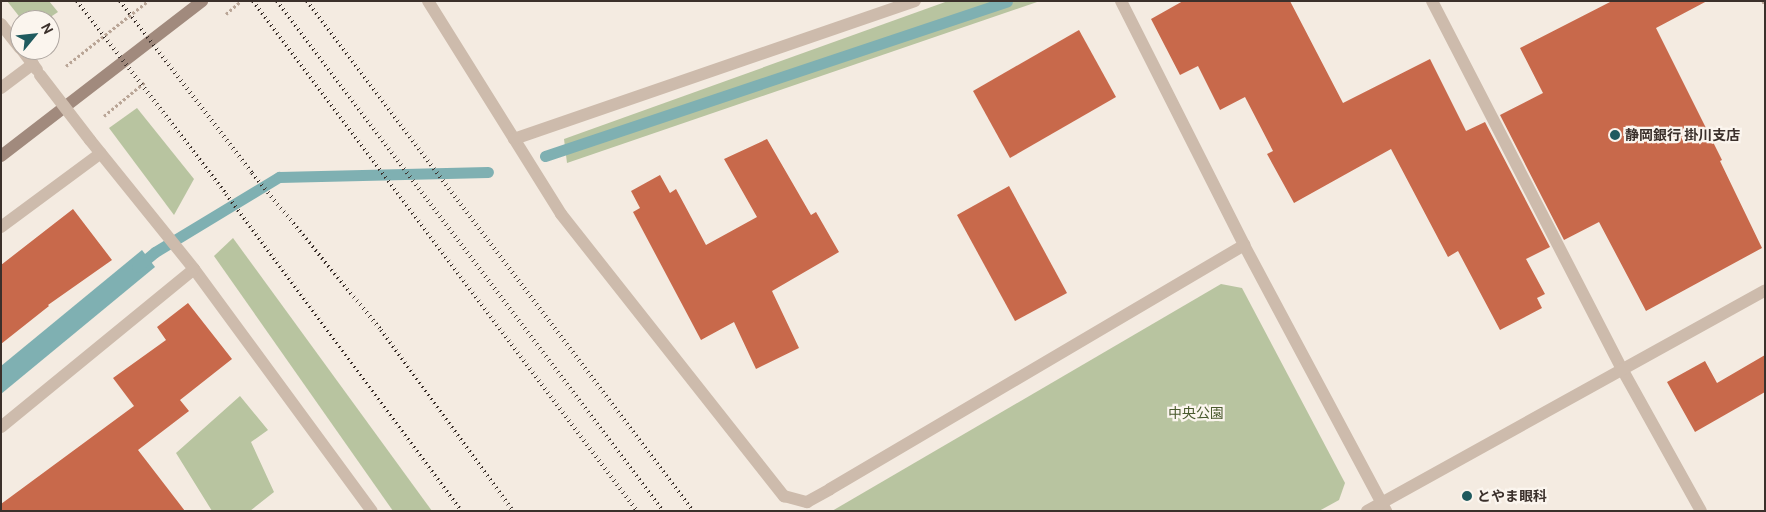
<!DOCTYPE html>
<html>
<head>
<meta charset="utf-8">
<style>
	body { margin:0 }
	#map { position:relative; width:1766px; height:512px; overflow:hidden; background:#f4ebe1; font-family:Cabin,"Noto Sans JP",sans-serif }
	div>[style] { position:absolute }
	.green>* { inset:0; background:#b8c4a0 }
	.water>* { inset:0; background:#7fb0b2 }
	.stream>* { height:11px; margin:-5.5px; padding:0 5.5px; transform-origin:5.5px; border-radius:5.5px; background:#7fb0b2 }
	.building>* { inset:0; background:#c8694b }
	.path>* { height:3px; margin-top:-1.5px; transform-origin:0; background:repeating-linear-gradient(90deg,#b9a596 0 2.5px,transparent 0 5px) }
	.street>* { height:12px; margin:-6px; padding:0 6px; transform-origin:6px; border-radius:6px; background:#cdbbac }
	.secondary>* { height:12px; margin:-6px; padding:0 6px; transform-origin:6px; border-radius:6px; background:#a18a7d }
	.rail>* { height:4px; margin-top:-2px; transform-origin:0; background:repeating-linear-gradient(90deg,#3b302b 0 1px,transparent 0 5px) }
	.street-bridge>* { height:12px; margin:-6px; padding:0 6px; transform-origin:6px; border-radius:6px; background:#cdbbac }
	.dots>* { width:14px; height:14px; translate:-50% -50%; box-sizing:border-box; border:2px solid #fbf5ee; border-radius:50% }
	span { translate:-50% -50%; white-space:nowrap; text-align:center; line-height:1.15; -webkit-text-stroke:4.5px #fbf5ee; paint-order:stroke }
	.poi-label { font-size:14px; color:#3b302b; font-weight:700 }
	.left { translate:0 -50%; text-align:left }
	.park-label { font-size:14px; color:#4a5a2e }
	.frame { position:absolute; inset:0; border:2px solid #3b302b; pointer-events:none }
	.north { position:absolute; left:10px; top:10px; width:50px; height:50px; box-sizing:border-box; background:#fbf5ee; border:1px solid #aea6a0; border-radius:50%; rotate:62deg; font-size:14px; font-weight:700; line-height:20px; text-align:center; color:#3b302b }
	.north::after { content:''; display:block; margin:auto; width:18px; height:22px; background:#1f5a5e; clip-path:polygon(50% 0,100% 100%,50% 72%,0 100%) }
</style>
</head>
<body>
<div id="map">
	<div class="green">
		<i style="clip-path:polygon(7px 1px,49px 1px,58px 12px,46px 20px,22px 20px)"></i>
		<i style="clip-path:polygon(948px 1px,1040px 1px,567px 163px,564px 139px)"></i>
		<i style="clip-path:polygon(137px 108px,194px 179px,174px 215px,109px 128px)"></i>
		<i style="clip-path:polygon(233px 238px,432px 511px,393px 511px,214px 256px)"></i>
		<i style="clip-path:polygon(1221px 284px,1242px 288px,1345px 483px,1339px 500px,1319px 511px,832px 511px)"></i>
		<i style="clip-path:polygon(240px 396px,268px 430px,251px 442px,274px 492px,250px 511px,212px 511px,176px 453px)"></i>
	</div>
	<div class="water">
		<i style="clip-path:polygon(142px 250px,155px 267px,1px 394px,1px 366px)"></i>
	</div>
	<div class="stream">
		<i style="left:545px;top:156px;width:487px;rotate:-18.5deg"></i>
		<i style="left:137px;top:267px;width:23px;rotate:-40deg"></i>
		<i style="left:155px;top:252px;width:145px;rotate:-31.2deg"></i>
		<i style="left:279px;top:177px;width:209px;rotate:-1.4deg"></i>
	</div>
	<div class="building">
		<i style="clip-path:polygon(1183px 1px,1290px 1px,1343px 103px,1430px 59px,1466px 131px,1485px 122px,1550px 247px,1526px 259px,1545px 294px,1537px 298px,1542px 308px,1500px 330px,1458px 251px,1448px 257px,1391px 149px,1294px 203px,1267px 154px,1273px 151px,1245px 97px,1220px 110px,1198px 66px,1180px 75px,1151px 19px)"></i>
		<i style="clip-path:polygon(1612px 1px,1707px 1px,1656px 28px,1722px 160px,1720px 161px,1762px 248px,1646px 311px,1599px 222px,1564px 240px,1500px 115px,1543px 93px,1520px 48px)"></i>
		<i style="clip-path:polygon(1079px 30px,1116px 97px,1010px 158px,973px 91px)"></i>
		<i style="clip-path:polygon(767px 139px,811px 215px,816px 212px,839px 252px,772px 291px,799px 348px,756px 369px,734px 322px,701px 340px,633px 212px,640px 208px,631px 191px,660px 175px,670px 193px,676px 189px,706px 245px,757px 217px,724px 159px)"></i>
		<i style="clip-path:polygon(1009px 186px,1067px 293px,1015px 321px,957px 215px)"></i>
		<i style="clip-path:polygon(73px 209px,112px 260px,48px 305px,49px 306px,1px 344px,1px 265px)"></i>
		<i style="clip-path:polygon(188px 303px,232px 359px,180px 400px,189px 411px,138px 450px,185px 511px,1px 511px,1px 504px,134px 406px,113px 378px,166px 340px,157px 327px)"></i>
		<i style="clip-path:polygon(1765px 355px,1765px 392px,1695px 432px,1667px 382px,1705px 361px,1717px 383px)"></i>
	</div>
	<div class="path">
		<i style="left:1763px;top:1px;width:5px;rotate:68deg"></i>
		<i style="left:226px;top:14px;width:20px;rotate:-41deg"></i>
		<i style="left:66px;top:66px;width:105px;rotate:-38.4deg"></i>
		<i style="left:104px;top:116px;width:53px;rotate:-39.7deg"></i>
	</div>
	<div class="street">
		<i style="left:428px;top:1px;width:251px;rotate:58deg"></i>
		<i style="left:561px;top:214px;width:360px;rotate:51.7deg"></i>
		<i style="left:784px;top:496px;width:24px;rotate:15deg"></i>
		<i style="left:807px;top:502px;width:26px;rotate:-29deg"></i>
		<i style="left:830px;top:489px;width:481px;rotate:-30.5deg"></i>
		<i style="left:1121px;top:1px;width:273px;rotate:63.2deg"></i>
		<i style="left:1244px;top:245px;width:302px;rotate:61.9deg"></i>
		<i style="left:1432px;top:1px;width:414px;rotate:62.7deg"></i>
		<i style="left:1622px;top:369px;width:162px;rotate:60.9deg"></i>
		<i style="left:1px;top:24px;width:31px;rotate:52deg"></i>
		<i style="left:22px;top:50px;width:25px;rotate:53deg"></i>
		<i style="left:1px;top:88px;width:40px;rotate:-37deg"></i>
		<i style="left:514px;top:139px;width:424px;rotate:-19deg"></i>
		<i style="left:90px;top:140px;width:166px;rotate:51.1deg"></i>
		<i style="left:194px;top:269px;width:300px;rotate:53.7deg"></i>
		<i style="left:1px;top:227px;width:124px;rotate:-36.5deg"></i>
		<i style="left:1px;top:427px;width:249px;rotate:-39.3deg"></i>
		<i style="left:1367px;top:511px;width:455px;rotate:-29deg"></i>
	</div>
	<div class="secondary">
		<i style="left:1px;top:156px;width:254px;rotate:-37.6deg"></i>
	</div>
	<div class="rail">
		<i style="left:77px;top:1px;width:244px;rotate:52.3deg"></i>
		<i style="left:226px;top:194px;width:395px;rotate:53.4deg"></i>
		<i style="left:120px;top:1px;width:217px;rotate:52.5deg"></i>
		<i style="left:252px;top:173px;width:203px;rotate:50.6deg"></i>
		<i style="left:381px;top:330px;width:224px;rotate:53.9deg"></i>
		<i style="left:253px;top:1px;width:638px;rotate:53.02deg"></i>
		<i style="left:277px;top:1px;width:640px;rotate:52.88deg"></i>
		<i style="left:307px;top:1px;width:640px;rotate:52.88deg"></i>
	</div>
	<div class="street-bridge">
		<i style="left:40px;top:75px;width:82px;rotate:52.4deg"></i>
	</div>
	<div class="dots">
		<i style="left:1615px;top:135px;background:#1f5a5e"></i>
		<i style="left:1467px;top:496px;background:#1f5a5e"></i>
	</div>
	<div class="poi-label">
		<span class="left" style="left:1625px;top:135px">静岡銀行 掛川支店</span>
		<span class="left" style="left:1477px;top:496px">とやま眼科</span>
	</div>
	<div class="park-label">
		<span style="left:1196px;top:413px">中央公園</span>
	</div>
	<div class="frame"></div>
	<div class="north">N</div>
</div>
</body>
</html>
